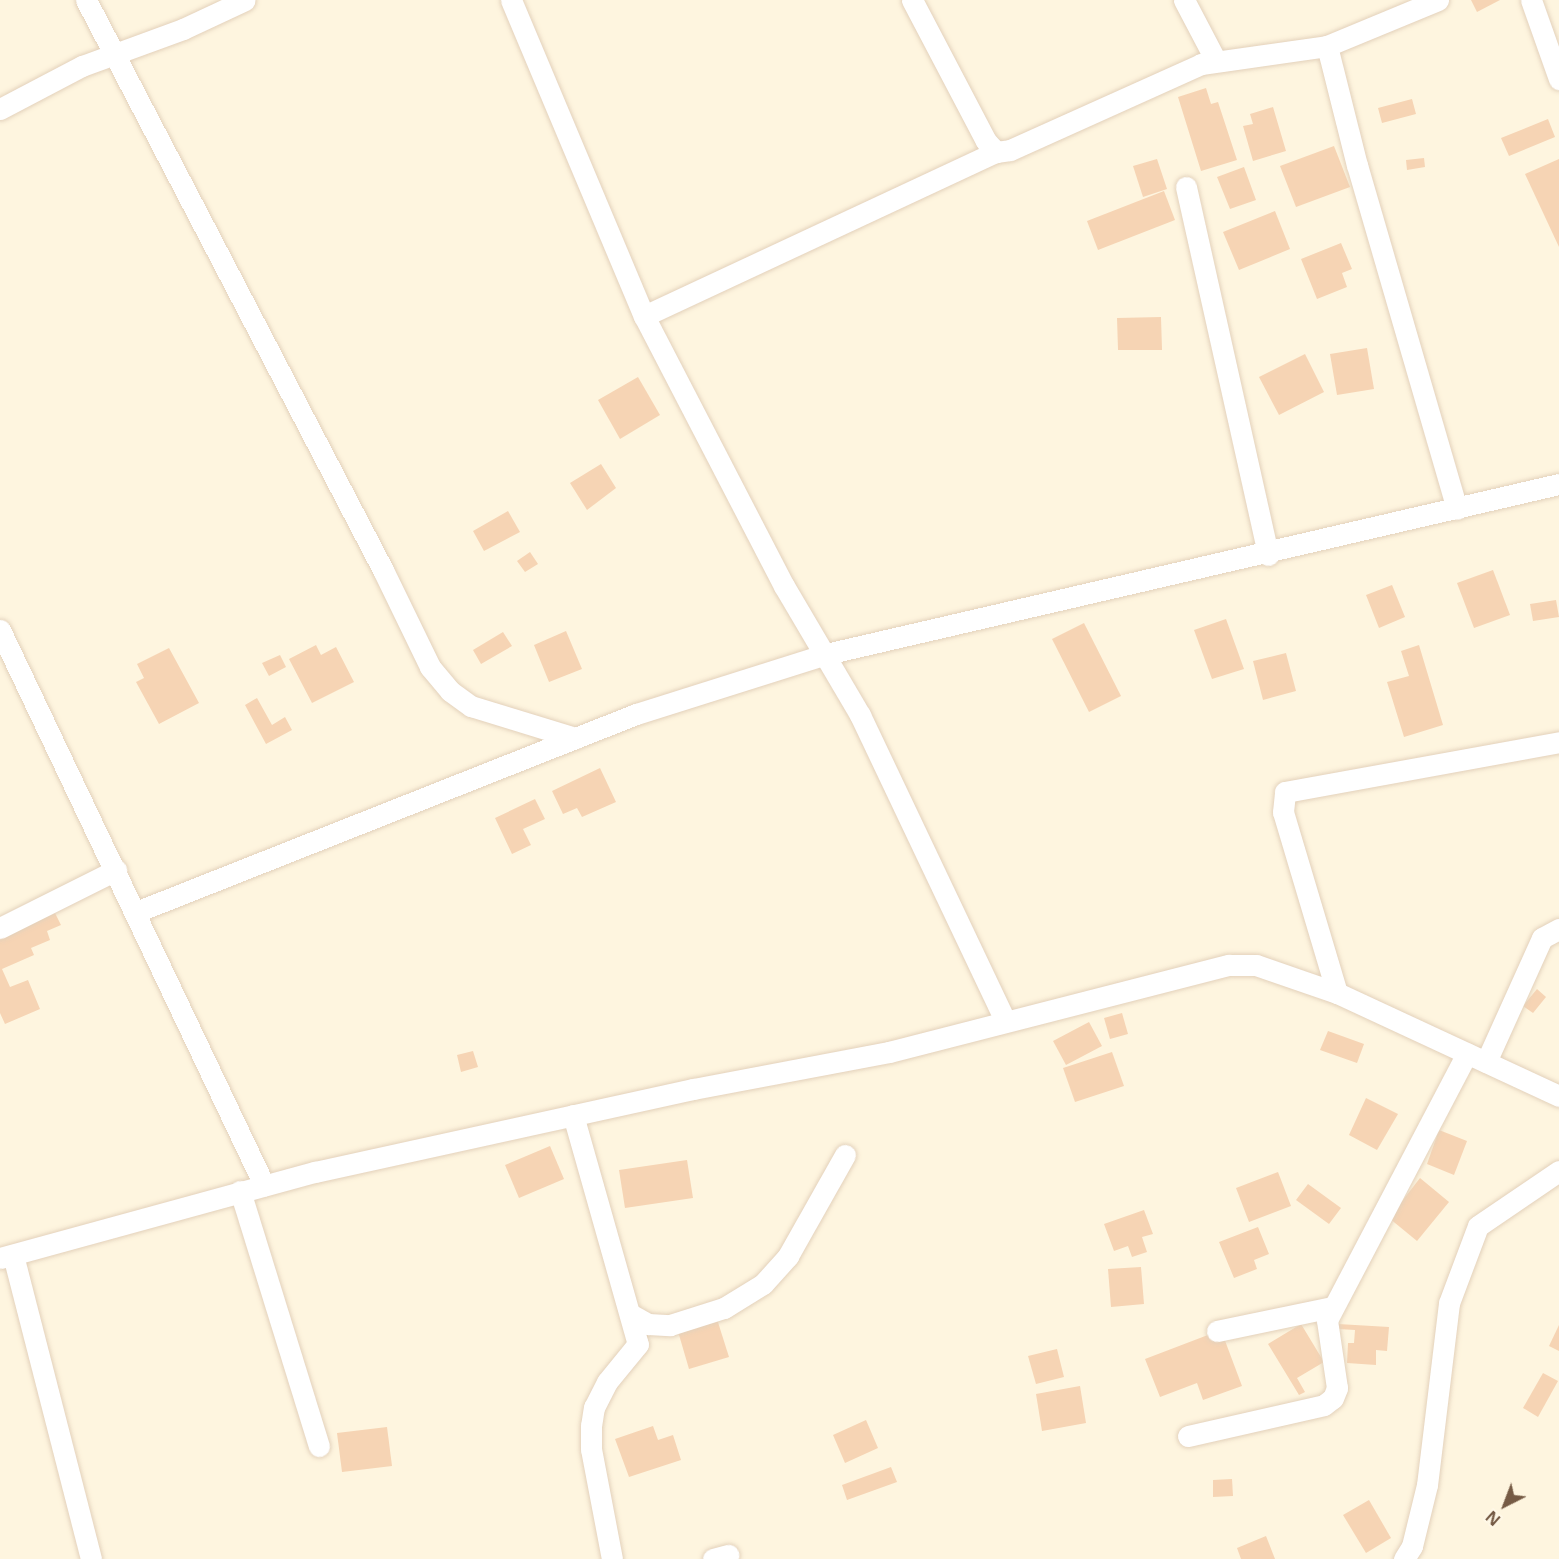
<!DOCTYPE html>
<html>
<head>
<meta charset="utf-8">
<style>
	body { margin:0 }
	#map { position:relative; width:1559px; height:1559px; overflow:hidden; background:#fef5df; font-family:"Noto Sans",sans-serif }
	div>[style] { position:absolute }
	.building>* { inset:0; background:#f6d4b4 }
	.roads { filter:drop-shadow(0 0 2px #e3d1bb) drop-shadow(0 0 2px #e3d1bb) }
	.minor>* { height:21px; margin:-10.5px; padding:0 10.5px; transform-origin:10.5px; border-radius:10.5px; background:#fff }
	span { translate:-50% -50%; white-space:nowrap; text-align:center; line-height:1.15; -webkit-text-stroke:6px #fff8e7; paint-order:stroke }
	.north { position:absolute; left:1475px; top:1475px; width:60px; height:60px; -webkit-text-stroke:4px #fff8e7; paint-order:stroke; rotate:222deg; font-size:16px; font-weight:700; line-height:24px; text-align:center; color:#765b45 }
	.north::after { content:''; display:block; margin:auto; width:21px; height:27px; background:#765b45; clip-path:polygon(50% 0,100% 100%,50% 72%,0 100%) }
</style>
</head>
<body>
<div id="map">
	<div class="building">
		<i style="clip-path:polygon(1471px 0,1500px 0,1477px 12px)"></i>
		<i style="clip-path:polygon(1206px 88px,1211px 104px,1218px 102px,1237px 160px,1201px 171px,1178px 97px)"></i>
		<i style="clip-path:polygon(1412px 99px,1416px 114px,1382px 123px,1378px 108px)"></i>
		<i style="clip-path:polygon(1273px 107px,1286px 151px,1253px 161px,1243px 126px,1253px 124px,1250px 114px)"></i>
		<i style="clip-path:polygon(1548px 119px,1555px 137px,1509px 156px,1501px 138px)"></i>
		<i style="clip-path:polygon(1334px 146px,1350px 187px,1296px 207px,1280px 166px)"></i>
		<i style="clip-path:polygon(1424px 158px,1425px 167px,1407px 170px,1406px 160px)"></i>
		<i style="clip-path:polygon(1157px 159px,1167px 189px,1143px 197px,1133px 166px)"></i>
		<i style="clip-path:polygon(1559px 159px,1559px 247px,1525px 174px)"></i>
		<i style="clip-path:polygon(1244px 167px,1256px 200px,1230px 209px,1217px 177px)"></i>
		<i style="clip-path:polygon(1164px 191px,1175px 220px,1098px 250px,1087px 221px)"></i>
		<i style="clip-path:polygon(1275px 211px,1290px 249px,1239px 270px,1223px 232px)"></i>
		<i style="clip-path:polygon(1341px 243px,1352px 269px,1342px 273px,1347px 287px,1317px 299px,1301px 259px)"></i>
		<i style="clip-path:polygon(1161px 317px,1162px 350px,1118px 350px,1117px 318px)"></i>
		<i style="clip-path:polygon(1367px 348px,1374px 389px,1337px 395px,1330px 354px)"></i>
		<i style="clip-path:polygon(1305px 354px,1324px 392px,1279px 415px,1259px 377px)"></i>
		<i style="clip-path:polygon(638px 377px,660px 415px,620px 439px,598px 400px)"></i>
		<i style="clip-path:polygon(601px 464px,616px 488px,587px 510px,570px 483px)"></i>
		<i style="clip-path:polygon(508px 511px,520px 532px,484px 551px,473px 531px)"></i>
		<i style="clip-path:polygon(530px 552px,538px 564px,525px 572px,517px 561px)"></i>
		<i style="clip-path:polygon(1493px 570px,1510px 615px,1474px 628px,1457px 583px)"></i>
		<i style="clip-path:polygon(1392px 585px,1405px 617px,1379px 628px,1366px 595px)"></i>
		<i style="clip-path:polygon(1556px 600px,1559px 617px,1533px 621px,1530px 604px)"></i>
		<i style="clip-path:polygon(1226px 619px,1244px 669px,1212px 679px,1194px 630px)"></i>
		<i style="clip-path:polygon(1084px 623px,1121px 696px,1089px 712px,1052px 639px)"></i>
		<i style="clip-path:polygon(566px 631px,582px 669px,549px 682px,534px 645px)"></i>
		<i style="clip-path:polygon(503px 632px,512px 646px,481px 664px,473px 650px)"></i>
		<i style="clip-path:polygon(316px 645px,321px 655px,336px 647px,354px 682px,312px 703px,289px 659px)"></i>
		<i style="clip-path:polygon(1419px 645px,1443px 725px,1404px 737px,1387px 682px,1409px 676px,1401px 651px)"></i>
		<i style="clip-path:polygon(169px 648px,199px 703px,159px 724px,136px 682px,144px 678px,137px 664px)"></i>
		<i style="clip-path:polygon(1286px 653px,1296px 691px,1263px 700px,1253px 661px)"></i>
		<i style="clip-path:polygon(280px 655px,286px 667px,269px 676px,262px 663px)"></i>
		<i style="clip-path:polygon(257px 698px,272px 725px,285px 717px,292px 730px,266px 744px,245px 705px)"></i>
		<i style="clip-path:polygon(600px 768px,616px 802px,582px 817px,577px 808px,563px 814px,552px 791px)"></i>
		<i style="clip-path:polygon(535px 799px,545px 819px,523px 829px,531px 845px,512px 854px,495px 818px)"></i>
		<i style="clip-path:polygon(35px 909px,40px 920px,55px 913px,61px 925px,47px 931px,50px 940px,31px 948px,34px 955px,2px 969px,10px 987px,28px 980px,40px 1009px,5px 1024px,0 1013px,0 924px)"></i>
		<i style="clip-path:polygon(1537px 989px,1546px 997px,1533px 1013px,1523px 1006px)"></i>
		<i style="clip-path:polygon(1122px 1013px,1128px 1034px,1110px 1039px,1104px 1018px)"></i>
		<i style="clip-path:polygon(1089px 1022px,1102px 1046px,1066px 1065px,1053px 1041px)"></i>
		<i style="clip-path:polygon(1328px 1031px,1364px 1044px,1357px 1063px,1320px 1050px)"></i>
		<i style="clip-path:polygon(473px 1051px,478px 1067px,461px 1072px,457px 1055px)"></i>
		<i style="clip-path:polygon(1112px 1052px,1124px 1086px,1075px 1102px,1063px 1068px)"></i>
		<i style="clip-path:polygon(1366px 1098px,1398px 1114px,1377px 1150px,1349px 1135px)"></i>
		<i style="clip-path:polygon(1439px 1130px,1467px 1141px,1454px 1175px,1427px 1164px)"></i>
		<i style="clip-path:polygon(550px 1146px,564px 1179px,519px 1198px,505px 1165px)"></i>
		<i style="clip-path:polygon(687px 1160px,693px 1198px,625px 1208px,619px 1170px)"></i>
		<i style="clip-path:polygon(1278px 1172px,1291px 1206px,1249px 1222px,1236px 1188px)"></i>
		<i style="clip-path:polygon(1420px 1178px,1449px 1202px,1417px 1241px,1389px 1218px)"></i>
		<i style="clip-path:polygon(1308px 1184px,1341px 1208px,1329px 1224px,1296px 1200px)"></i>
		<i style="clip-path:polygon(1144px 1210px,1153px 1234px,1142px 1237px,1147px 1252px,1132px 1257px,1128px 1246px,1114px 1251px,1104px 1224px)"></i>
		<i style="clip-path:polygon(1258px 1227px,1269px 1254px,1254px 1260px,1257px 1269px,1234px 1278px,1219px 1242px)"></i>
		<i style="clip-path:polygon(1141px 1267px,1144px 1304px,1111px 1307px,1108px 1269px)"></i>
		<i style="clip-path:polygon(716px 1316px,729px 1357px,689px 1369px,677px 1328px)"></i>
		<i style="clip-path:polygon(1301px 1324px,1324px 1362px,1297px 1378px,1305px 1392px,1299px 1395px,1268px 1344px)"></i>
		<i style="clip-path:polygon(1338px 1324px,1389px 1327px,1387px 1351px,1376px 1350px,1376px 1365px,1347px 1363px,1348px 1343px,1354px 1343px,1355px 1330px,1338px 1329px)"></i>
		<i style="clip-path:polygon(1559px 1325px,1559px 1351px,1549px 1346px)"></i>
		<i style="clip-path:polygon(1221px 1330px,1242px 1386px,1203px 1400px,1197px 1383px,1160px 1397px,1145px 1359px)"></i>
		<i style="clip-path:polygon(1057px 1349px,1064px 1377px,1036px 1384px,1028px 1356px)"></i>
		<i style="clip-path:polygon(1543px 1373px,1558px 1381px,1538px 1417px,1523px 1408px)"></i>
		<i style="clip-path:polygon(1080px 1386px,1086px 1423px,1042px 1431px,1036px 1394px)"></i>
		<i style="clip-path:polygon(866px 1420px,878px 1448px,845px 1463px,833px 1435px)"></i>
		<i style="clip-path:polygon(653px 1426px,658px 1440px,673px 1435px,681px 1460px,629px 1477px,615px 1439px)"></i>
		<i style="clip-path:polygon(387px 1427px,392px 1466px,342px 1472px,337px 1433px)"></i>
		<i style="clip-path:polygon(891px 1467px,897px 1482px,847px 1500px,842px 1485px)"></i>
		<i style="clip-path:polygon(1232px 1479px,1233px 1496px,1213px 1497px,1213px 1480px)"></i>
		<i style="clip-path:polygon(1369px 1500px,1391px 1538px,1366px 1553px,1343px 1515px)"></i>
		<i style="clip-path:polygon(1266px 1536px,1275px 1559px,1241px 1559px,1237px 1548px)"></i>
	</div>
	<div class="roads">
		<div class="minor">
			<i style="left:86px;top:0;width:643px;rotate:62.48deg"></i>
			<i style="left:383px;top:570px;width:108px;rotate:64.1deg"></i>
			<i style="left:430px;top:667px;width:31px;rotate:50deg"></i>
			<i style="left:450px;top:691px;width:26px;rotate:36deg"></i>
			<i style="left:471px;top:706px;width:109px;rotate:17.1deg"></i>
			<i style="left:511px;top:0;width:343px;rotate:67.2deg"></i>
			<i style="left:644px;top:316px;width:304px;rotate:62.6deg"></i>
			<i style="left:784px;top:586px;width:150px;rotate:59.5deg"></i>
			<i style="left:860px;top:715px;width:339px;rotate:64.6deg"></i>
			<i style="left:912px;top:0;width:159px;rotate:62.3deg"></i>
			<i style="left:986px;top:141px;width:15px;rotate:48deg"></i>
			<i style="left:996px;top:152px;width:14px;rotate:-8deg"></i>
			<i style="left:1010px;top:150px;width:209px;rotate:-24.2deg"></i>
			<i style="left:1201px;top:64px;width:127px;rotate:-8.1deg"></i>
			<i style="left:1184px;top:0;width:69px;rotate:62.3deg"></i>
			<i style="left:1438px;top:0;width:120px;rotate:157.5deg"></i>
			<i style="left:1327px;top:46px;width:123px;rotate:75.9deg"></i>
			<i style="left:1357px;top:165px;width:358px;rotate:73.8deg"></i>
			<i style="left:1531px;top:0;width:84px;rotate:70.5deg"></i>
			<i style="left:0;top:109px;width:93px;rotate:-27.7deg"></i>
			<i style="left:82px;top:66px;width:108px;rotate:-20.1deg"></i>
			<i style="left:183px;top:29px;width:68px;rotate:-25.1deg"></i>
			<i style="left:1186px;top:187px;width:377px;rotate:77.4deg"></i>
			<i style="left:644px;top:316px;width:388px;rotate:-25deg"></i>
			<i style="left:0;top:630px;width:615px;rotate:64.56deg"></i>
			<i style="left:136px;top:912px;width:538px;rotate:-21.6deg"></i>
			<i style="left:636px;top:714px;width:199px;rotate:-17.5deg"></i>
			<i style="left:826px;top:654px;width:752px;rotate:-13.06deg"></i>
			<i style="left:0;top:928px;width:130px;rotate:-26.6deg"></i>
			<i style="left:1337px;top:993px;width:189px;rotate:-106.6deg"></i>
			<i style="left:1283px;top:812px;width:20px;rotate:-84deg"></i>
			<i style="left:1285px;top:792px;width:279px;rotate:-10.3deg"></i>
			<i style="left:1486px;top:1062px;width:136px;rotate:-65.7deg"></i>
			<i style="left:1542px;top:938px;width:19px;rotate:-28deg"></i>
			<i style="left:573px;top:1115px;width:238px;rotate:74.2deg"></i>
			<i style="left:638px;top:1344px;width:49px;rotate:129.2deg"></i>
			<i style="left:607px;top:1382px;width:28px;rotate:117deg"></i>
			<i style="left:594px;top:1407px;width:18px;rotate:99deg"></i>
			<i style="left:591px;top:1425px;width:24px;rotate:90deg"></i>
			<i style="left:591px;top:1449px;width:112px;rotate:79.2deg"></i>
			<i style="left:240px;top:1191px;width:267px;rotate:72.8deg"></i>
			<i style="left:13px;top:1255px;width:314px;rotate:75.6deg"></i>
			<i style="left:0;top:1258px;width:327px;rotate:-15.3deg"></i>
			<i style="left:315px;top:1172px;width:387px;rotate:-12.4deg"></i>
			<i style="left:693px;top:1089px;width:199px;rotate:-10.7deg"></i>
			<i style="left:889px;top:1052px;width:351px;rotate:-14.4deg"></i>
			<i style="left:1229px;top:965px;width:27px"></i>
			<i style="left:1256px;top:965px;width:86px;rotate:19.1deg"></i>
			<i style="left:1337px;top:993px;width:245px;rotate:24.9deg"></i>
			<i style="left:630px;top:1314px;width:21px;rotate:29deg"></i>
			<i style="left:648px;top:1324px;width:22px;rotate:3deg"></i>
			<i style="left:670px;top:1325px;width:57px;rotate:-17.5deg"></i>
			<i style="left:724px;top:1308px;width:46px;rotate:-31.6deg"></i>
			<i style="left:763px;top:1284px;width:38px;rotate:-48deg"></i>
			<i style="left:788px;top:1256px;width:116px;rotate:-60.6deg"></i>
			<i style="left:1217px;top:1331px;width:117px;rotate:-11.8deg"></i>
			<i style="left:1188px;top:1436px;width:139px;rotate:-12.8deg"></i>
			<i style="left:1324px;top:1405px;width:11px;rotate:-38deg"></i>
			<i style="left:1333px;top:1398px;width:11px;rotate:-68deg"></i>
			<i style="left:1337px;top:1388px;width:69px;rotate:-98.4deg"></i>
			<i style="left:1327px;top:1320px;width:301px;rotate:-62.3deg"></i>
			<i style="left:713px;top:1559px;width:16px;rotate:-15deg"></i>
			<i style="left:1404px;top:1559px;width:15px;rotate:-58deg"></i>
			<i style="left:1412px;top:1546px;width:63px;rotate:-76.2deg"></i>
			<i style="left:1427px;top:1485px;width:183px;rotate:-83.1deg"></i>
			<i style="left:1449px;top:1303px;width:82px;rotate:-69.4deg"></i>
			<i style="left:1478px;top:1226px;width:98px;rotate:-34.2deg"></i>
		</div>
	</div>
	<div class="north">N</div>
</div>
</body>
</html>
